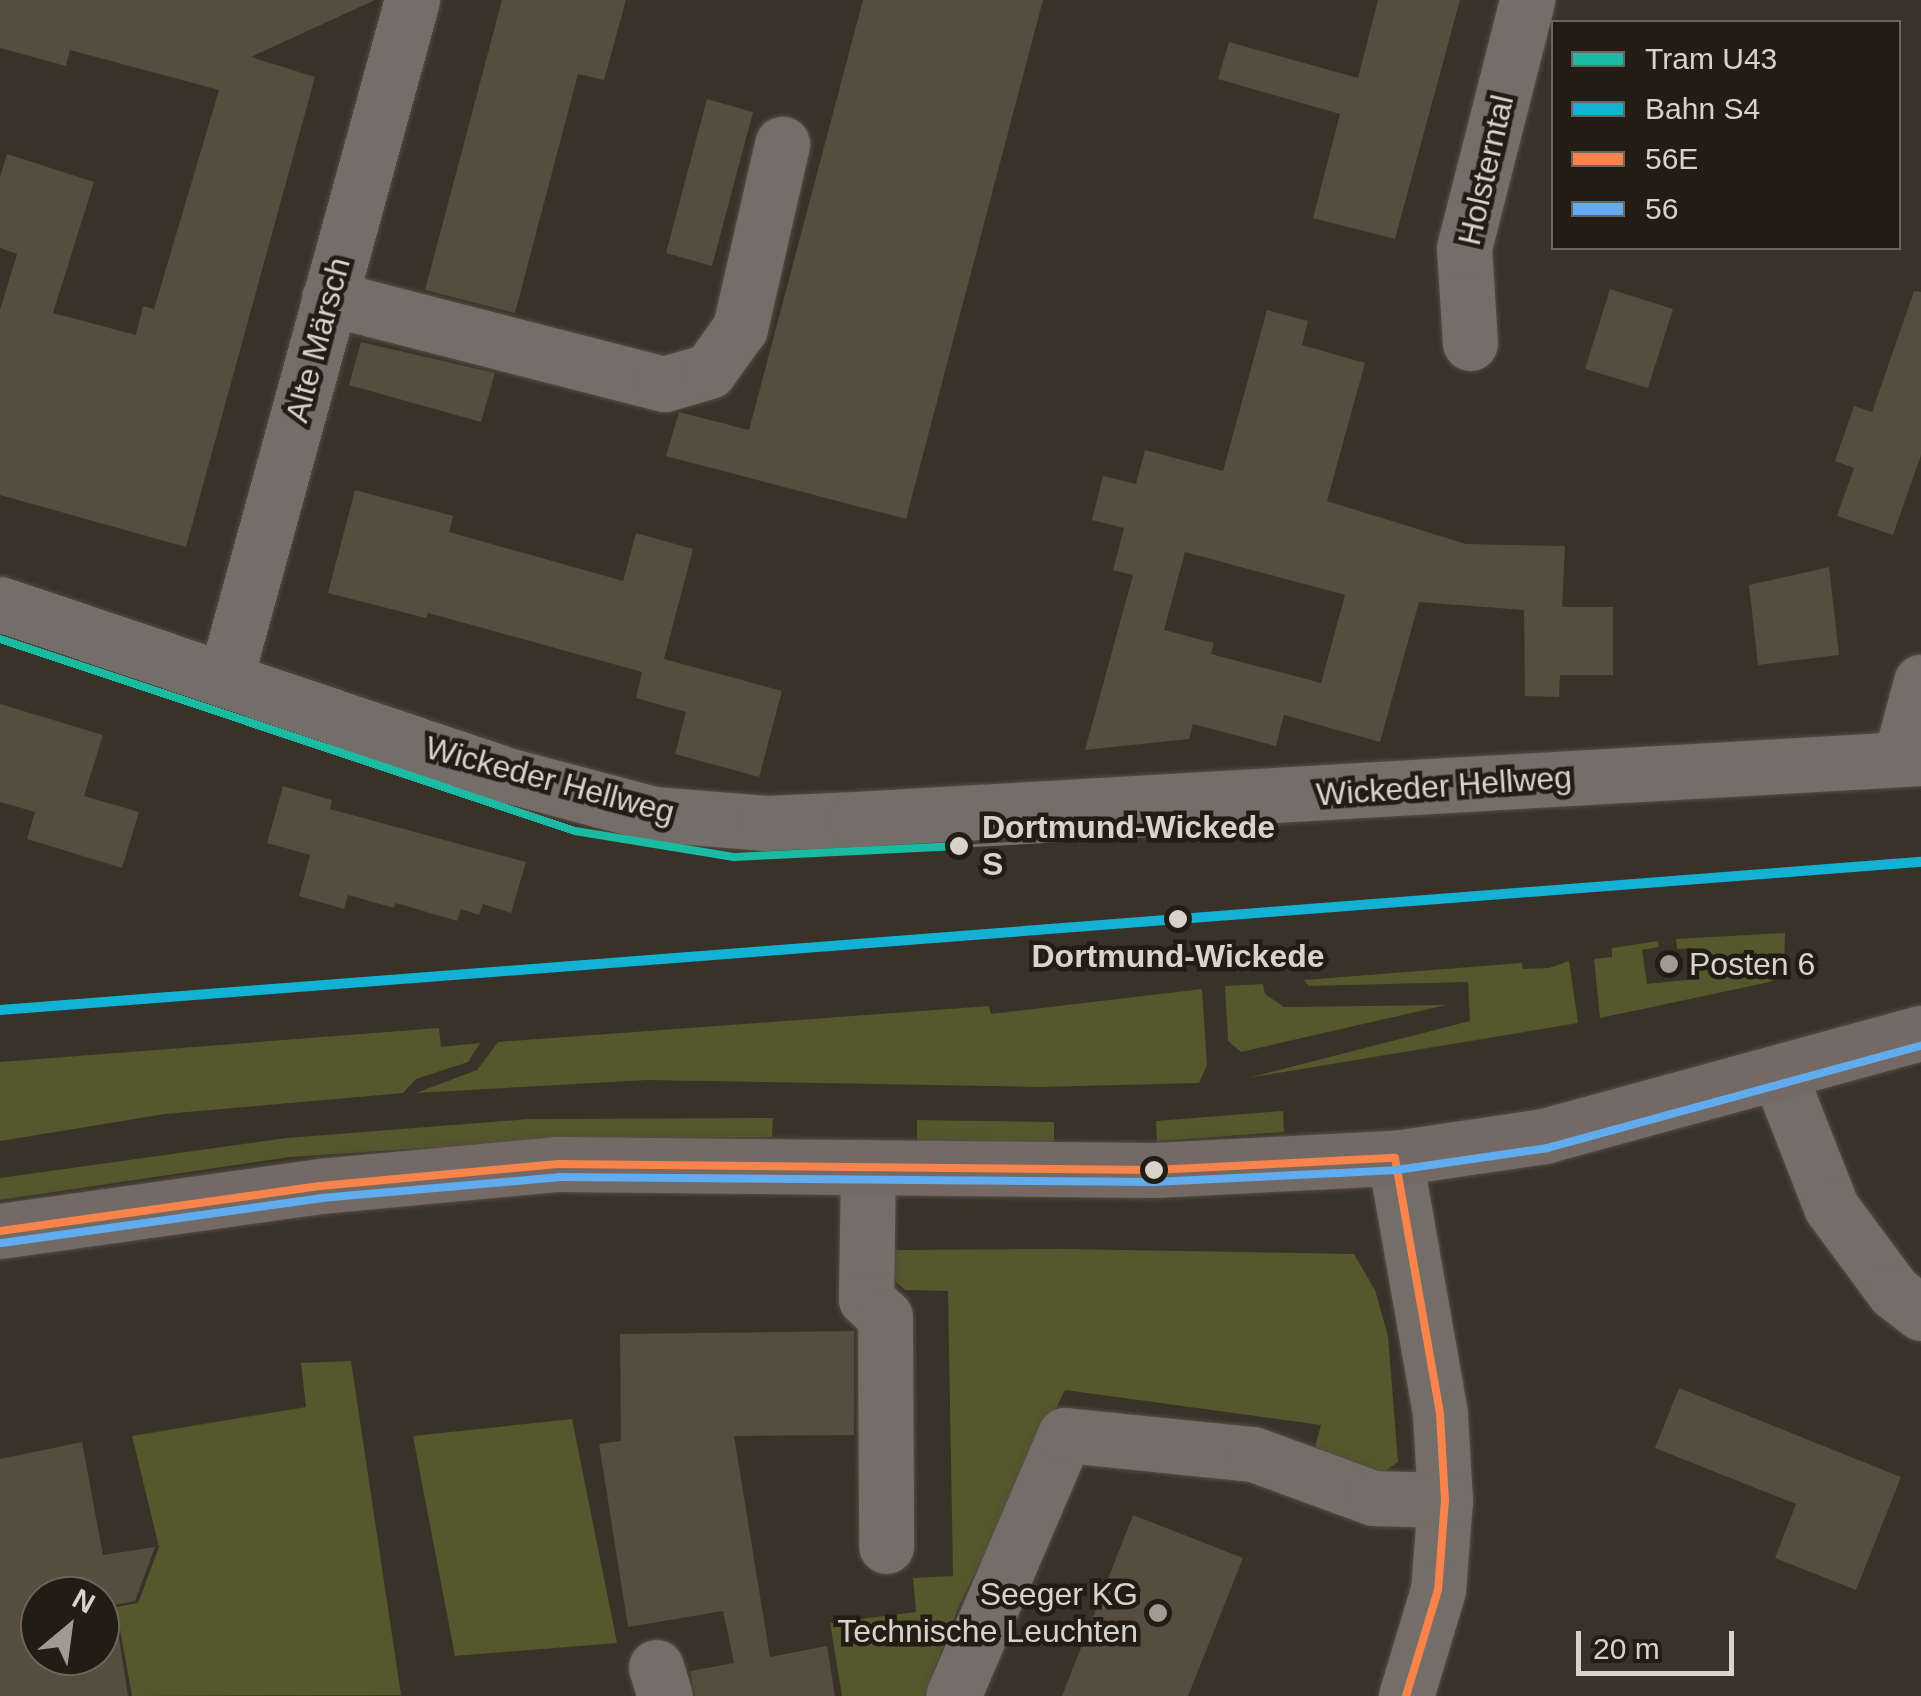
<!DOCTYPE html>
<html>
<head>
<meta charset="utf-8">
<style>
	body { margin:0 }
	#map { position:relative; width:1921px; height:1696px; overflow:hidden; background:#383228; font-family:Helvetica,sans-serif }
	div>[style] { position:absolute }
	.green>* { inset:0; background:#55572c }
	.building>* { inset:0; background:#564c3f }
	.roads { filter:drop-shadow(0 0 2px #534e45) drop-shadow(0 0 2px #534e45) }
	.minor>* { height:55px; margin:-27.5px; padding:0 27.5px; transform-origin:27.5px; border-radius:27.5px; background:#736e67 }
	.major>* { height:55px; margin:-27.5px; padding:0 27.5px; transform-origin:27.5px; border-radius:27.5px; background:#746964 }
	.tram>* { height:2.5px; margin:-1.25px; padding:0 1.25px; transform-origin:1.25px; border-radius:1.25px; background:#746f69 }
	.bus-1>* { height:8px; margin:-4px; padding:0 4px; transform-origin:4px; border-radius:4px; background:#f8844c }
	.bus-2>* { height:8px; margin:-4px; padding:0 4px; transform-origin:4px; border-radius:4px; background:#60acee }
	.rail-1>* { height:10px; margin:-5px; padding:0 5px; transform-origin:5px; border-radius:5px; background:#13b2d5 }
	.tram-1>* { height:8px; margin:-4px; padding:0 4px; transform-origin:4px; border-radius:4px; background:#1abaa3 }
	.dots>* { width:28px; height:28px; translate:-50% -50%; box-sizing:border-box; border:5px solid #211d15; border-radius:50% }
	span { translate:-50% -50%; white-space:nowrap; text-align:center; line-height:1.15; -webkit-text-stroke:9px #211d15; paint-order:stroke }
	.street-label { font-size:32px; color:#d8d3c8 }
	.stop-label { font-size:32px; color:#d8d3c8; font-weight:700 }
	.left { translate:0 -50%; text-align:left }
	.poi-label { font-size:32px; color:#d8d3c8 }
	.right { translate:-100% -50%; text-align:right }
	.legend { position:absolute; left:1551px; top:20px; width:350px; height:230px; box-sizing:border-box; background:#211d15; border:2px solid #6a665d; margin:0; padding:12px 18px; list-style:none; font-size:30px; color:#d8d3c8 }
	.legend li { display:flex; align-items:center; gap:20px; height:50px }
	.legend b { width:50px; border:2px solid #6a665d }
	.north { position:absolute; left:20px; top:1576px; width:100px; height:100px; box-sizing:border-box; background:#211d15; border:2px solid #6a665d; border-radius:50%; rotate:29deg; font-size:28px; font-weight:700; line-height:40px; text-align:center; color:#d8d3c8 }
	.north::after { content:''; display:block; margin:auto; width:35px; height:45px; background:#a09b90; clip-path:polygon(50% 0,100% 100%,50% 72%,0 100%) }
	.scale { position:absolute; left:1576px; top:1631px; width:158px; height:45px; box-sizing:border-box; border:5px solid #d8d3c8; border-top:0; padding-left:12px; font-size:30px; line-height:35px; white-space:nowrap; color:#d8d3c8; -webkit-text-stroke:8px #211d15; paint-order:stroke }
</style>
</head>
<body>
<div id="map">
	<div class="green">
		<i style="clip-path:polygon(1785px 933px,1784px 972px,1770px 982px,1600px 1018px,1594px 959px,1612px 957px,1612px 948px,1658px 941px,1659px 947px,1642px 950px,1647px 984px,1696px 979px,1693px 948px,1677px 949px,1676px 939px)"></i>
		<i style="clip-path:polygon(1569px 961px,1578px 1023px,1248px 1078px,1470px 1021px,1468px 982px,1309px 986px,1304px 980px,1522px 963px,1523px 969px,1549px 968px)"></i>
		<i style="clip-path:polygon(1263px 984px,1265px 994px,1284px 1007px,1446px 1005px,1241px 1052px,1228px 1041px,1225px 986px)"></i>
		<i style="clip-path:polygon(1202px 989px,1207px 1065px,1199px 1083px,1040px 1087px,647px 1080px,416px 1093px,477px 1070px,498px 1042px,989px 1006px,991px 1014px)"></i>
		<i style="clip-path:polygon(439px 1028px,441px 1047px,480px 1043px,468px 1062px,416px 1079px,403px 1093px,165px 1114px,0 1141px,0 1062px)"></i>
		<i style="clip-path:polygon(1283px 1111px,1284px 1132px,1157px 1141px,1156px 1121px)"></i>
		<i style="clip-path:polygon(773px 1118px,772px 1137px,531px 1141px,290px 1157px,0 1200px,0 1178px,287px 1138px,530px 1119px)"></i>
		<i style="clip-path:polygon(917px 1120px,1054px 1122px,1054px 1143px,917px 1141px)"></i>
		<i style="clip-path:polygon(1064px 1249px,1354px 1254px,1375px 1290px,1388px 1336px,1398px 1462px,1379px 1475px,1315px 1447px,1321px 1425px,1065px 1390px,959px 1606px,924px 1696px,842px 1696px,830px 1623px,916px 1612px,913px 1578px,953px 1576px,948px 1291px,905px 1290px,896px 1282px,888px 1250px)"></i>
		<i style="clip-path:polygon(351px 1361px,401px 1695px,132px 1696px,116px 1607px,138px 1603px,159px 1547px,132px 1436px,306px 1407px,301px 1363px)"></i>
		<i style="clip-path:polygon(572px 1419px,617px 1643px,455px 1656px,413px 1436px)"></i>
	</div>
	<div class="building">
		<i style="clip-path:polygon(0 0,375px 0,251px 57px,315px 77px,186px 547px,0 495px,0 310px,17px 254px,0 248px,0 177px,7px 154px,94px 182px,53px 313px,136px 335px,143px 306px,154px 309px,219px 90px,70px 50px,66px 66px,0 48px)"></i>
		<i style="clip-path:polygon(502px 0,626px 0,604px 80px,578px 74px,515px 313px,425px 290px)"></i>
		<i style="clip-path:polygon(863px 0,1043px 0,906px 519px,666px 456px,679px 412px,749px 430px)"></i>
		<i style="clip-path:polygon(1378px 0,1460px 0,1395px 239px,1313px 218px,1340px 114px,1218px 79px,1229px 42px,1358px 78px)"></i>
		<i style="clip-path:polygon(707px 99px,753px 112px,712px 266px,666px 253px)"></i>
		<i style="clip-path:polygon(1610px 289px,1673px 309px,1648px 388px,1585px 369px)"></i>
		<i style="clip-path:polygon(1914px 291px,1921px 292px,1921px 455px,1893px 535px,1837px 516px,1854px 468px,1835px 461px,1854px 406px,1872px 412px)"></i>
		<i style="clip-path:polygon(evenodd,1267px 310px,1308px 321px,1302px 345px,1365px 363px,1327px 501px,1466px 544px,1565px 546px,1562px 607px,1613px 607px,1613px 675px,1560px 675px,1559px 697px,1525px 696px,1524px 610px,1419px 602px,1380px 742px,1284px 715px,1276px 746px,1193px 724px,1189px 739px,1085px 750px,1133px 575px,1113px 570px,1124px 528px,1092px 520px,1103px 476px,1136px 484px,1145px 450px,1223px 471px,1267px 310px,1185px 552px,1345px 595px,1321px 683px,1211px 654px,1214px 643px,1164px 630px,1185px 552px)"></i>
		<i style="clip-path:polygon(361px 342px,495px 373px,481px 422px,349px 385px)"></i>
		<i style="clip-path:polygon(355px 490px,453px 516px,449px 532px,623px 581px,636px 533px,693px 549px,664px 659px,782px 691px,759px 777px,675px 754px,686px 712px,636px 698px,642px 672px,428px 613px,426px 618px,328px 593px)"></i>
		<i style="clip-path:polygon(1829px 567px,1839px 655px,1758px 665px,1749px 585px)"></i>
		<i style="clip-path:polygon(0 704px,103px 735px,84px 796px,139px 812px,122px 868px,27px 839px,35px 812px,0 802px)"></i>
		<i style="clip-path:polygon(283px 786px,332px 800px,330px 809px,526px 862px,511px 913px,483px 904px,479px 915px,461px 909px,457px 921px,396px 903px,394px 908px,348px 895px,344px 909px,299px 896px,310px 855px,267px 843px)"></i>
		<i style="clip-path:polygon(854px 1331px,854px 1435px,734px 1436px,770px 1657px,827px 1646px,835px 1696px,695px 1696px,690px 1671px,734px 1663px,723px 1611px,628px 1627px,599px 1444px,621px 1441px,620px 1334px)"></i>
		<i style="clip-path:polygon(1679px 1388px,1901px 1477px,1856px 1590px,1775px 1558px,1796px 1504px,1655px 1448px)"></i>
		<i style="clip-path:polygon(evenodd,82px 1442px,103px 1555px,155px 1547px,135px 1601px,114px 1605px,128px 1696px,0 1696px,0 1459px,82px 1442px,40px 1596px,100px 1596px,100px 1656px,40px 1656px,40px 1596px)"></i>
		<i style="clip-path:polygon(1133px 1515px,1243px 1558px,1188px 1696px,1062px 1696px)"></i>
	</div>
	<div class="roads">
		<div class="minor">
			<i style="left:329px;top:298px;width:346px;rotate:14.4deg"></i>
			<i style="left:664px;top:384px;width:47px;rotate:-16.1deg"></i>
			<i style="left:709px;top:371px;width:53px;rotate:-54.2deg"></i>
			<i style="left:740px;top:328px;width:189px;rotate:-77.1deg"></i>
			<i style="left:1470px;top:343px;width:95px;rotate:-93.6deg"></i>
			<i style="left:1464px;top:248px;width:256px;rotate:-75.7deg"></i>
			<i style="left:0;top:604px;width:535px;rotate:18.64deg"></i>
			<i style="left:507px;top:775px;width:152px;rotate:14.9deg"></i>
			<i style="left:654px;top:814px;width:112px;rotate:4.6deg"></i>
			<i style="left:766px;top:823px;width:90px;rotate:-2.5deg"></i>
			<i style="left:856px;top:819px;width:1067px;rotate:-3.28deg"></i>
			<i style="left:225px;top:680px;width:705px;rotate:-74.62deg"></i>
			<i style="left:1901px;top:756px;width:77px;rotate:-74.9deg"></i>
			<i style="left:1779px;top:1074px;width:143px;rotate:68.6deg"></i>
			<i style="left:1831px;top:1207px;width:106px;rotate:53.5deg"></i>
			<i style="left:1894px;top:1292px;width:34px;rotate:38deg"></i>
			<i style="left:1395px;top:1158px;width:260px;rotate:80deg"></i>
			<i style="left:1440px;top:1414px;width:86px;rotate:86.7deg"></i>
			<i style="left:1445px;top:1500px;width:90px;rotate:94.4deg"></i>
			<i style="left:1438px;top:1590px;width:111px;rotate:106.8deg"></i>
			<i style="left:868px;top:1167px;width:132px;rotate:90.9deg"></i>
			<i style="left:866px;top:1299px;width:26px;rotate:43deg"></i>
			<i style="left:885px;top:1317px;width:229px;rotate:89.7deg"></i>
			<i style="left:656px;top:1667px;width:30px;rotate:73deg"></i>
			<i style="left:953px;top:1696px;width:284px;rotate:-66.8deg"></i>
			<i style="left:1065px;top:1435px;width:189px;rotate:5.8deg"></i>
			<i style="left:1253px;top:1454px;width:128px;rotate:20.1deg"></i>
			<i style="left:1373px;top:1498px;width:72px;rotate:1.6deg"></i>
		</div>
		<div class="major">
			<i style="left:0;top:1231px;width:323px;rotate:-8deg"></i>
			<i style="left:320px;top:1186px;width:239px;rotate:-5.3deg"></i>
			<i style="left:558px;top:1164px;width:596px;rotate:0.58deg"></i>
			<i style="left:1154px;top:1170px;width:241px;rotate:-2.9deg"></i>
			<i style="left:1395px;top:1158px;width:151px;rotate:-8.4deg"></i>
			<i style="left:1544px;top:1136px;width:391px;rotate:-15.3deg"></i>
		</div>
	</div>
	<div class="tram">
		<i style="left:959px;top:846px;width:193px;rotate:-3.3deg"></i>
	</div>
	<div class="bus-1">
		<i style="left:1395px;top:1158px;width:260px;rotate:80deg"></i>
		<i style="left:1440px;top:1414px;width:86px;rotate:86.7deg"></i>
		<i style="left:1445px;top:1500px;width:90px;rotate:94.4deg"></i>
		<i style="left:1438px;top:1590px;width:111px;rotate:106.8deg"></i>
		<i style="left:0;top:1231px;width:323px;rotate:-8deg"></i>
		<i style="left:320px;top:1186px;width:239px;rotate:-5.3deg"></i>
		<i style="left:558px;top:1164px;width:596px;rotate:0.58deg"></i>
		<i style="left:1154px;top:1170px;width:241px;rotate:-2.9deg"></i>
	</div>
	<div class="bus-2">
		<i style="left:2px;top:1243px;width:322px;rotate:-8deg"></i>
		<i style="left:321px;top:1198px;width:239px;rotate:-5deg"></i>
		<i style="left:559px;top:1177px;width:595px;rotate:0.48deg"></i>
		<i style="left:1154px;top:1182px;width:243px;rotate:-2.8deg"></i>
		<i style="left:1397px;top:1170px;width:152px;rotate:-8.3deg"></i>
		<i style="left:1547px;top:1148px;width:388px;rotate:-15.3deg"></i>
	</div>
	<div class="rail-1">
		<i style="left:0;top:1010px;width:1927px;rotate:-4.41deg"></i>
	</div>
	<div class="tram-1">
		<i style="left:0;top:639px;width:606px;rotate:18.46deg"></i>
		<i style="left:575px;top:831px;width:161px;rotate:9.3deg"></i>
		<i style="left:734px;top:857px;width:225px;rotate:-2.8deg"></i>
	</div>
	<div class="dots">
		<i style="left:959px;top:846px;background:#d8d3c8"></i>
		<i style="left:1178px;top:919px;background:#d8d3c8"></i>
		<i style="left:1669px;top:964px;background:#a09b90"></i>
		<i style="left:1154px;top:1170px;background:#d8d3c8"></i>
		<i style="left:1158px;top:1613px;background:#a09b90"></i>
	</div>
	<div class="street-label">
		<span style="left:1486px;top:170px;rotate:-77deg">Holsterntal</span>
		<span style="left:318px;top:340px;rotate:-75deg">Alte Märsch</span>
		<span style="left:550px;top:780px;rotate:15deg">Wickeder Hellweg</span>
		<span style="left:1444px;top:786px;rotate:-4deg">Wickeder Hellweg</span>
	</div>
	<div class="stop-label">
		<span class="left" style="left:982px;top:846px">Dortmund-Wickede<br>S</span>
		<span style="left:1178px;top:956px">Dortmund-Wickede</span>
	</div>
	<div class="poi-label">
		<span class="left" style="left:1689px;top:964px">Posten 6</span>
		<span class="right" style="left:1138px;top:1613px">Seeger KG<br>Technische Leuchten</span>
	</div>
	<ul class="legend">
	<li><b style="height:12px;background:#1abaa3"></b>Tram U43</li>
	<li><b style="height:12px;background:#13b2d5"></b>Bahn S4</li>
	<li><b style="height:12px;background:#f8844c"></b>56E</li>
	<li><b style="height:12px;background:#60acee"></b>56</li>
	</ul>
	<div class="north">N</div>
	<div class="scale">20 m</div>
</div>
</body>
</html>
